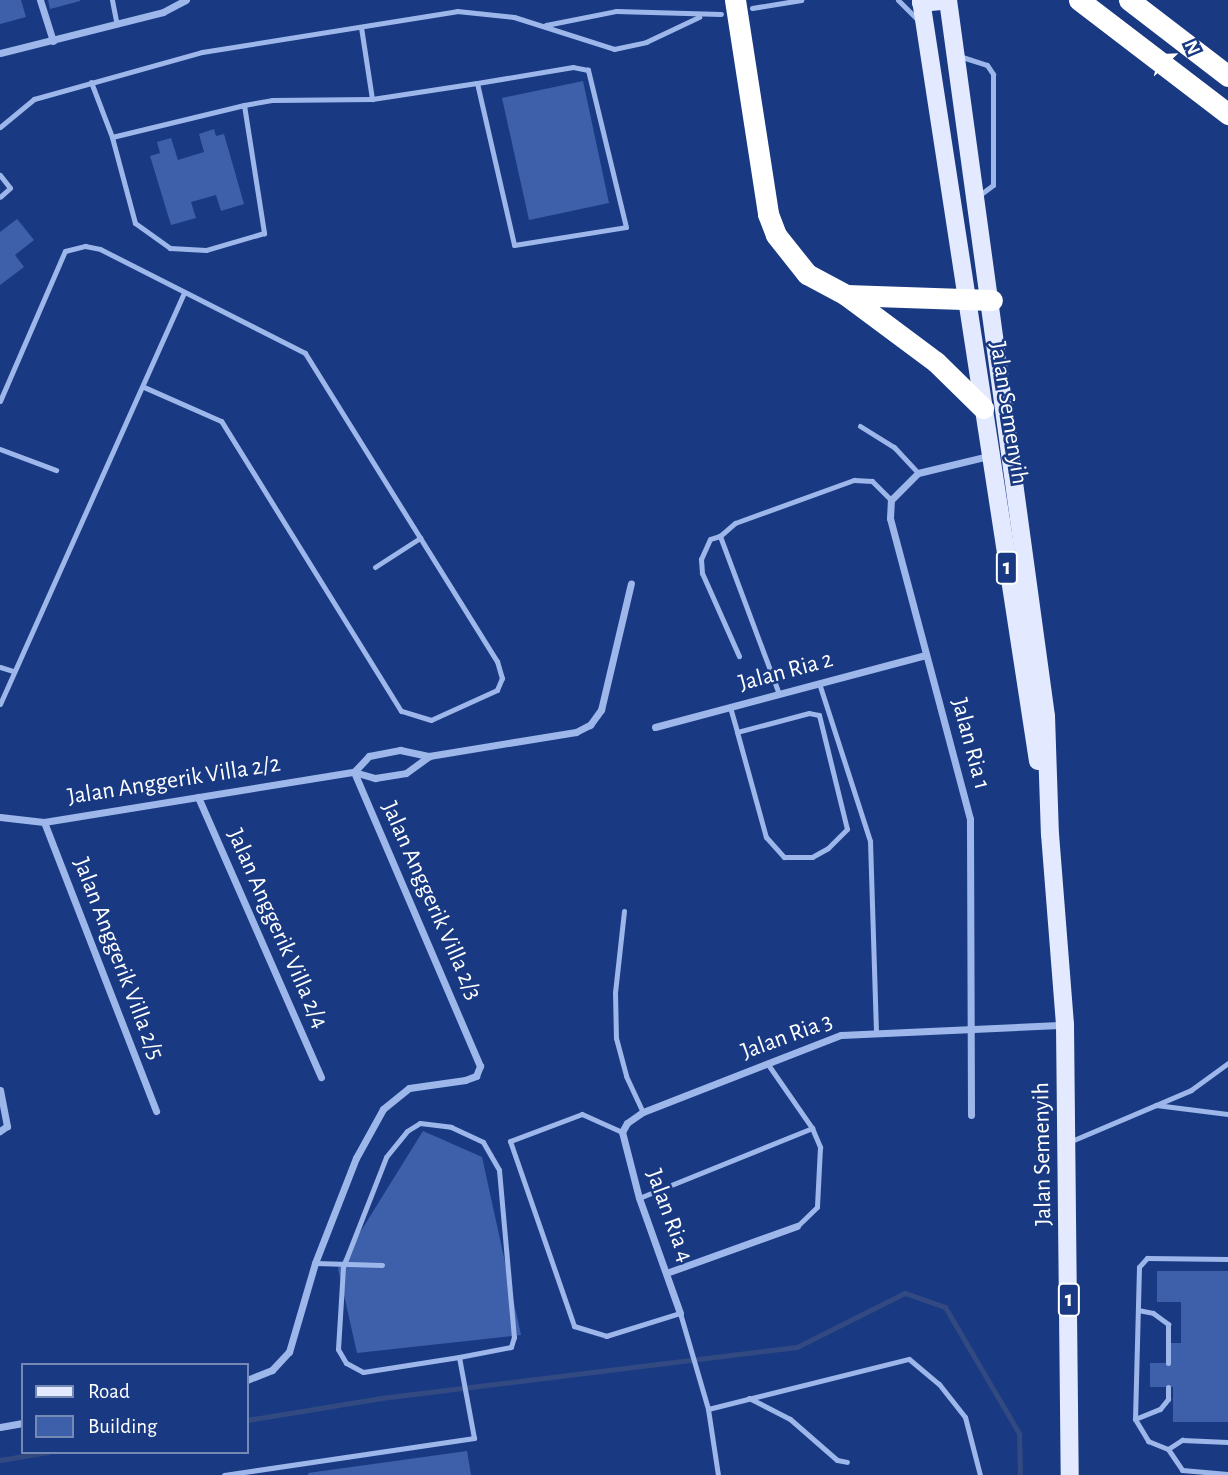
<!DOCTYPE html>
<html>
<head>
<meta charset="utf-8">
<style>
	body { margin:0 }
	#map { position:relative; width:1228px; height:1475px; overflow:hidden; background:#193a83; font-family:"Alegreya Sans",sans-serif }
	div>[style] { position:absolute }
	.stream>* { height:5px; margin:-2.5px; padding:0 2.5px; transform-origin:2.5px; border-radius:2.5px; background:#324a81 }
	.building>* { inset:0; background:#3e60aa }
	.lane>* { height:5px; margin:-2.5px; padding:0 2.5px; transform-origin:2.5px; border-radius:2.5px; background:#9eb7eb }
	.street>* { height:7px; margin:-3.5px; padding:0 3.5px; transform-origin:3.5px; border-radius:3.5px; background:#9eb7eb }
	.primary>* { height:18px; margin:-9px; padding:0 9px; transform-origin:9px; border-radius:9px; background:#e3eaff }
	.highway>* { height:21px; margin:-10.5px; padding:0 10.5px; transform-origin:10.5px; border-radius:10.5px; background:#fff }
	span { translate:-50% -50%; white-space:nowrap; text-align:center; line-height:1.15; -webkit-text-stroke:5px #193a83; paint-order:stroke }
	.shield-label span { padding:2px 5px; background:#193a83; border:2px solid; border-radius:5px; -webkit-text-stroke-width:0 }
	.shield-label { font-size:23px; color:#fff; font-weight:700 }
	.street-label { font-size:24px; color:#fff }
	.legend { position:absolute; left:21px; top:1363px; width:228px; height:91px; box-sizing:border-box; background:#193a83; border:2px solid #7589b5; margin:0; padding:9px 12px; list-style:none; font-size:21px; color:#fff }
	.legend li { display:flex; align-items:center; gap:14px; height:35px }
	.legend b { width:35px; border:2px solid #7589b5 }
	.north { position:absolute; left:1137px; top:21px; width:70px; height:70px; -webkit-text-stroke:5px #193a83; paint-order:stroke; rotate:67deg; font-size:19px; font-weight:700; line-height:28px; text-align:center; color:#fff }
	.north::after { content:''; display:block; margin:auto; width:24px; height:32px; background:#fff; clip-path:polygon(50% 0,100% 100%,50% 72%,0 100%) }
</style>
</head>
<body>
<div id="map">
	<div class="stream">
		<i style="left:247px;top:1420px;width:136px;rotate:-9.3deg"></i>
		<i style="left:381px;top:1398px;width:419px;rotate:-7deg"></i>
		<i style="left:797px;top:1347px;width:121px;rotate:-26.6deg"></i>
		<i style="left:905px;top:1293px;width:42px;rotate:19.3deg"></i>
		<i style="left:945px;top:1307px;width:146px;rotate:59.6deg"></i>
		<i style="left:1019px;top:1433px;width:42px;rotate:88.6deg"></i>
		<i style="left:0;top:1460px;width:49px;rotate:-9.5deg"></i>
	</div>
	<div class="building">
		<i style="clip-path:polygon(0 0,21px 0,26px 17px,0 24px)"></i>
		<i style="clip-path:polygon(48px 0,80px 0,80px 1px,50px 9px)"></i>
		<i style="clip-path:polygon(583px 81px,609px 203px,529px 220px,502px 98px)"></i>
		<i style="clip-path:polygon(214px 129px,216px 136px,224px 134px,244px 204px,221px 211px,216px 195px,191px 202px,196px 218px,171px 225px,150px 156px,160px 153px,157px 142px,171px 138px,178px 160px,204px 152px,199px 134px)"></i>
		<i style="clip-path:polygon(17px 219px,34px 240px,15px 255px,24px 267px,0 285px,0 232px)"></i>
		<i style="clip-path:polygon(423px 1131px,482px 1157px,521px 1335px,357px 1353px,338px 1268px)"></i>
		<i style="clip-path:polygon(1157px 1271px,1228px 1271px,1228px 1422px,1173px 1422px,1173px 1387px,1150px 1387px,1150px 1363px,1170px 1363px,1170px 1343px,1181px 1343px,1181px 1302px,1157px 1302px)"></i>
		<i style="clip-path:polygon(467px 1451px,471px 1475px,308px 1475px,308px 1473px)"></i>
	</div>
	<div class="lane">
		<i style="left:112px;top:0;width:25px;rotate:79deg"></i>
		<i style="left:898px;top:0;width:30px;rotate:45deg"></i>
		<i style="left:752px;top:8px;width:50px;rotate:-9.3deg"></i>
		<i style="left:546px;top:25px;width:71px;rotate:-11.3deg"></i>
		<i style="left:616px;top:11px;width:105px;rotate:1.6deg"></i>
		<i style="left:361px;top:27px;width:73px;rotate:81.3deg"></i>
		<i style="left:372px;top:99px;width:106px;rotate:-8.7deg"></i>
		<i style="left:477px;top:83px;width:166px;rotate:77.1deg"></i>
		<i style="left:514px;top:245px;width:113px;rotate:-9.1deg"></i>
		<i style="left:626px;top:227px;width:162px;rotate:-103.6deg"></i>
		<i style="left:588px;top:70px;width:15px;rotate:-169deg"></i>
		<i style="left:573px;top:67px;width:97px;rotate:170.5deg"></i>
		<i style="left:959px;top:56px;width:29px;rotate:18deg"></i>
		<i style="left:987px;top:65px;width:11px;rotate:56deg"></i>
		<i style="left:993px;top:74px;width:111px;rotate:90deg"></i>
		<i style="left:993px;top:185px;width:20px;rotate:143deg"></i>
		<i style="left:91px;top:82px;width:59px;rotate:69.1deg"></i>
		<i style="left:244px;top:105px;width:130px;rotate:81.1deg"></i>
		<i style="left:264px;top:233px;width:60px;rotate:163.7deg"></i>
		<i style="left:206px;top:250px;width:36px;rotate:-177deg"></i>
		<i style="left:170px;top:248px;width:43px;rotate:-144.5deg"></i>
		<i style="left:135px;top:223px;width:89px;rotate:-105deg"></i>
		<i style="left:112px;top:137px;width:136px;rotate:-13.6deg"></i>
		<i style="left:244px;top:105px;width:28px;rotate:-10deg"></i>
		<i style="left:272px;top:100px;width:100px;rotate:-0.6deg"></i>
		<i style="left:0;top:127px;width:44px;rotate:-39.5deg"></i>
		<i style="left:34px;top:99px;width:174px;rotate:-15.6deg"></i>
		<i style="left:202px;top:52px;width:258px;rotate:-9.1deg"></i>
		<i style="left:457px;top:11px;width:57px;rotate:6deg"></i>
		<i style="left:514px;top:17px;width:105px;rotate:17.7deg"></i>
		<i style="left:614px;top:49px;width:33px;rotate:-12deg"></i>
		<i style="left:646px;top:42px;width:59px;rotate:-25.3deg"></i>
		<i style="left:0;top:175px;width:16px;rotate:52deg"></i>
		<i style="left:10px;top:188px;width:13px;rotate:138deg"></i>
		<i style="left:0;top:401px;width:163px;rotate:-66.6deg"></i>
		<i style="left:65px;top:251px;width:21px;rotate:-14deg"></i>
		<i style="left:85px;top:246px;width:15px;rotate:11deg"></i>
		<i style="left:100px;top:249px;width:230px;rotate:26.9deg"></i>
		<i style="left:305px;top:353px;width:363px;rotate:58.1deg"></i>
		<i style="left:497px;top:661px;width:18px;rotate:74deg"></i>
		<i style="left:502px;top:678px;width:13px;rotate:113deg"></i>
		<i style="left:497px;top:690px;width:72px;rotate:155.6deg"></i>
		<i style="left:431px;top:720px;width:31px;rotate:-163deg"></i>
		<i style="left:401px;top:711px;width:341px;rotate:-121.8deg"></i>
		<i style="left:221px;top:421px;width:84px;rotate:-156.2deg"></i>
		<i style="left:860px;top:426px;width:40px;rotate:32deg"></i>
		<i style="left:894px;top:447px;width:35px;rotate:47deg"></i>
		<i style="left:0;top:449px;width:60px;rotate:20.6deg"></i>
		<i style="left:720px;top:536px;width:10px;rotate:163deg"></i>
		<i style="left:710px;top:539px;width:22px;rotate:114deg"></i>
		<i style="left:701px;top:559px;width:14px;rotate:86deg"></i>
		<i style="left:702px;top:573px;width:91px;rotate:66deg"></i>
		<i style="left:375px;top:567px;width:54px;rotate:-32.8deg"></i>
		<i style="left:0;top:667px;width:14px;rotate:17deg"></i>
		<i style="left:819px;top:683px;width:166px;rotate:72.1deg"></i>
		<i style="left:870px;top:841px;width:192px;rotate:88.2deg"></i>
		<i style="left:779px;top:694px;width:169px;rotate:-110.5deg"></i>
		<i style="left:720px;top:536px;width:20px;rotate:-41deg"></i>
		<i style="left:735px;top:523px;width:127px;rotate:-19.9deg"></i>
		<i style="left:854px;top:480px;width:18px;rotate:3deg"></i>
		<i style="left:872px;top:481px;width:27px;rotate:45deg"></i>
		<i style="left:0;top:704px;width:450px;rotate:-65.9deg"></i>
		<i style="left:730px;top:707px;width:26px;rotate:74deg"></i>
		<i style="left:737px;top:732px;width:109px;rotate:74.6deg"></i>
		<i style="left:766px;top:837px;width:27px;rotate:48deg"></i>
		<i style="left:784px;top:857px;width:28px"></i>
		<i style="left:812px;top:857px;width:18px;rotate:-29deg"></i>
		<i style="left:828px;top:848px;width:27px;rotate:-45deg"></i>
		<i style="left:847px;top:829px;width:117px;rotate:-103.8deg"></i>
		<i style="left:819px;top:715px;width:10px;rotate:-169deg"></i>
		<i style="left:809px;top:713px;width:74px;rotate:165.2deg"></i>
		<i style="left:624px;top:911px;width:81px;rotate:96.3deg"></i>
		<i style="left:615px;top:992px;width:46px;rotate:88.8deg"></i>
		<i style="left:616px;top:1038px;width:39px;rotate:75deg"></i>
		<i style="left:626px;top:1076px;width:40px;rotate:65deg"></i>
		<i style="left:767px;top:1063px;width:79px;rotate:55.3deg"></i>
		<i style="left:812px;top:1128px;width:21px;rotate:67deg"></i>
		<i style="left:820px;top:1147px;width:60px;rotate:92.9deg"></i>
		<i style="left:817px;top:1207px;width:28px;rotate:136deg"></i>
		<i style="left:1156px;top:1105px;width:38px;rotate:-23deg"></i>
		<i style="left:1191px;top:1090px;width:46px;rotate:-36.1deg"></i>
		<i style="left:622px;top:1132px;width:44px;rotate:-155.8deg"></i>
		<i style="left:582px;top:1114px;width:77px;rotate:159.4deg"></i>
		<i style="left:510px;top:1141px;width:196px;rotate:70.9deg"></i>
		<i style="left:574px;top:1326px;width:34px;rotate:17deg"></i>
		<i style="left:606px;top:1336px;width:77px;rotate:-17.3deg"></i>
		<i style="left:680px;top:1313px;width:100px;rotate:73.7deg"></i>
		<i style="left:708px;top:1409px;width:67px;rotate:81.4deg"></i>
		<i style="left:1069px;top:1142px;width:95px;rotate:-23deg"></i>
		<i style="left:1156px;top:1105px;width:73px;rotate:7.1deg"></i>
		<i style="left:639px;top:1198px;width:187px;rotate:-22deg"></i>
		<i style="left:1228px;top:1259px;width:81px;rotate:-179.3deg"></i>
		<i style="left:1147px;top:1258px;width:12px;rotate:132deg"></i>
		<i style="left:1139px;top:1267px;width:152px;rotate:91.5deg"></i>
		<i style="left:1135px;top:1419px;width:26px;rotate:59deg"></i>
		<i style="left:1148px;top:1441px;width:22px;rotate:22deg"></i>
		<i style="left:1168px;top:1449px;width:25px;rotate:56deg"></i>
		<i style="left:1182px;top:1470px;width:46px;rotate:5deg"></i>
		<i style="left:315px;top:1263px;width:67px;rotate:1.7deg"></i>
		<i style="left:1138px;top:1310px;width:15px;rotate:11deg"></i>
		<i style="left:1153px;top:1313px;width:19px;rotate:36deg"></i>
		<i style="left:1168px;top:1324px;width:39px;rotate:90deg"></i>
		<i style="left:749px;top:1398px;width:46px;rotate:27.1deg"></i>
		<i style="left:790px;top:1419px;width:62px;rotate:41.1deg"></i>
		<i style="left:837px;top:1460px;width:10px;rotate:11deg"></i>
		<i style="left:708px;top:1409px;width:207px;rotate:-14deg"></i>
		<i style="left:909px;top:1359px;width:39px;rotate:40deg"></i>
		<i style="left:939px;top:1384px;width:42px;rotate:51.8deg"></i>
		<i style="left:965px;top:1417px;width:60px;rotate:75.5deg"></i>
		<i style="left:1135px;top:1419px;width:27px;rotate:-22deg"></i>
		<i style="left:1160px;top:1409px;width:13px;rotate:-51deg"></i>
		<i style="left:1168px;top:1399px;width:12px;rotate:-90deg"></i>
		<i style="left:1168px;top:1449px;width:17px;rotate:-33deg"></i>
		<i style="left:1182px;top:1440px;width:46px;rotate:2.5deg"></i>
		<i style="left:224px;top:1475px;width:253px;rotate:-8.4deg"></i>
		<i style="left:474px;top:1438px;width:82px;rotate:-100.5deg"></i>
		<i style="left:459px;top:1357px;width:97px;rotate:171.1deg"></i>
		<i style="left:363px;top:1372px;width:19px;rotate:-152deg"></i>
		<i style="left:346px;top:1363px;width:16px;rotate:-120deg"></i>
		<i style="left:338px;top:1349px;width:82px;rotate:-86.5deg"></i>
		<i style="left:343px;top:1267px;width:118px;rotate:-68.6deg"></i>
		<i style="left:386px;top:1157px;width:33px;rotate:-51deg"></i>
		<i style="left:407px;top:1131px;width:15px;rotate:-32deg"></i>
		<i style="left:420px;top:1123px;width:31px;rotate:7deg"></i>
		<i style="left:451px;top:1127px;width:35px;rotate:25deg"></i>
		<i style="left:483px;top:1142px;width:32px;rotate:60deg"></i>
		<i style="left:499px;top:1170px;width:168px;rotate:84.9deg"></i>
		<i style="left:514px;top:1337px;width:10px;rotate:107deg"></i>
		<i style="left:511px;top:1347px;width:53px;rotate:169.1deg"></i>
	</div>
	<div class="street">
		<i style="left:40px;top:0;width:43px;rotate:72.4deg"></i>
		<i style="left:0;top:53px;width:168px;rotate:-14.1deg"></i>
		<i style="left:163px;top:12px;width:26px;rotate:-28deg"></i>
		<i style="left:655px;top:727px;width:280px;rotate:-14.9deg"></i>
		<i style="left:354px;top:772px;width:22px;rotate:-47deg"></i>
		<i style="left:369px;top:756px;width:32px;rotate:-11deg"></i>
		<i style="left:400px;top:750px;width:30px;rotate:12deg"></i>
		<i style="left:429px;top:756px;width:149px;rotate:-9.3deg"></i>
		<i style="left:576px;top:732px;width:16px;rotate:-27deg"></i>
		<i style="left:590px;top:725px;width:19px;rotate:-54deg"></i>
		<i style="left:601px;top:710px;width:130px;rotate:-76.7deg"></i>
		<i style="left:198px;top:797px;width:306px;rotate:66.3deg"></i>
		<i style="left:0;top:817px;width:44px;rotate:6.5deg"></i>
		<i style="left:44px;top:822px;width:314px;rotate:-9.2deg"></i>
		<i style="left:354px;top:772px;width:22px;rotate:16deg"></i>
		<i style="left:375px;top:778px;width:31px;rotate:-9deg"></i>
		<i style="left:406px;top:773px;width:29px;rotate:-36deg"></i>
		<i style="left:44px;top:822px;width:310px;rotate:68.8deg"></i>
		<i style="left:0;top:1090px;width:37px;rotate:79deg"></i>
		<i style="left:7px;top:1126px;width:9px;rotate:144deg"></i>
		<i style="left:971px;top:1115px;width:296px;rotate:-90.2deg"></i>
		<i style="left:970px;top:819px;width:311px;rotate:-104.9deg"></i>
		<i style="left:890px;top:518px;width:18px;rotate:-87deg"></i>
		<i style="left:891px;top:500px;width:38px;rotate:-45deg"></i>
		<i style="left:918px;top:473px;width:73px;rotate:-13.5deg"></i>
		<i style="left:669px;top:1272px;width:136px;rotate:-19.8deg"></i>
		<i style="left:680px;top:1313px;width:122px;rotate:-109.6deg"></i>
		<i style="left:639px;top:1198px;width:68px;rotate:-104.4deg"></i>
		<i style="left:622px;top:1132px;width:10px;rotate:-61deg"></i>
		<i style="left:627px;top:1123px;width:19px;rotate:-35deg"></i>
		<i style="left:643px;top:1112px;width:212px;rotate:-21.3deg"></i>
		<i style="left:841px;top:1035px;width:224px;rotate:-2.6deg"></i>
		<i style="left:247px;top:1380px;width:27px;rotate:-22deg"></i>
		<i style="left:272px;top:1370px;width:25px;rotate:-47deg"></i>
		<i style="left:289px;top:1352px;width:93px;rotate:-73.7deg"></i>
		<i style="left:315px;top:1263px;width:113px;rotate:-68.7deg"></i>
		<i style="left:356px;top:1158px;width:56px;rotate:-61.1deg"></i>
		<i style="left:383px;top:1109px;width:33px;rotate:-39deg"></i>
		<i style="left:409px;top:1088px;width:57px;rotate:-8.1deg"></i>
		<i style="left:465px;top:1080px;width:12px;rotate:-20deg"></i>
		<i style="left:476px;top:1076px;width:11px;rotate:-68deg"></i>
		<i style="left:480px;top:1066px;width:320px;rotate:-113.2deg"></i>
		<i style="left:0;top:1427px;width:23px;rotate:-10deg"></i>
	</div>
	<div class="primary">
		<i style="left:921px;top:0;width:770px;rotate:81.26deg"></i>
		<i style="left:921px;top:3px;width:27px;rotate:-6deg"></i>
		<i style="left:948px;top:0;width:723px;rotate:82.21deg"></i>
		<i style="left:1046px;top:716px;width:118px;rotate:88.1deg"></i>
		<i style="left:1050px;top:834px;width:192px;rotate:85.5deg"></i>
		<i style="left:1065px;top:1025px;width:450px;rotate:89.4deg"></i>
	</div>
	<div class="highway">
		<i style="left:735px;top:0;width:217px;rotate:81.2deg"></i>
		<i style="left:768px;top:214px;width:22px;rotate:69deg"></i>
		<i style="left:776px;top:235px;width:50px;rotate:51.5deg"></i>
		<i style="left:807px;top:274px;width:44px;rotate:28.3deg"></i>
		<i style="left:846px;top:295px;width:112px;rotate:36.7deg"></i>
		<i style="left:936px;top:362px;width:66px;rotate:44.4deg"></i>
		<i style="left:1079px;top:0;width:188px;rotate:37.4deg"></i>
		<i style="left:1129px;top:0;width:125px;rotate:37.5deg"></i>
		<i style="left:846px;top:295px;width:146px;rotate:2deg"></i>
	</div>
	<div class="shield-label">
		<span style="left:1007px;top:568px">1</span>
		<span style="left:1069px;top:1300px">1</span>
	</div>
	<div class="street-label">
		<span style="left:1008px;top:413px;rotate:81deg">Jalan Semenyih</span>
		<span style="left:786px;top:672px;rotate:-15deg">Jalan Ria 2</span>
		<span style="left:970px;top:744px;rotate:75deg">Jalan Ria 1</span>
		<span style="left:174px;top:781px;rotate:-9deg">Jalan Anggerik Villa 2/2</span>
		<span style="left:431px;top:901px;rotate:66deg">Jalan Anggerik Villa 2/3</span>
		<span style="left:277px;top:929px;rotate:66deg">Jalan Anggerik Villa 2/4</span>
		<span style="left:118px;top:959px;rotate:69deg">Jalan Anggerik Villa 2/5</span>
		<span style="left:787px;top:1037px;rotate:-20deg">Jalan Ria 3</span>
		<span style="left:1043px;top:1154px;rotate:-91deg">Jalan Semenyih</span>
		<span style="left:669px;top:1216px;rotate:70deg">Jalan Ria 4</span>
	</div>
	<ul class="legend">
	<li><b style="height:9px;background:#e3eaff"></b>Road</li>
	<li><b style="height:19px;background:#3e60aa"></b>Building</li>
	</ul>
	<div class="north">N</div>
</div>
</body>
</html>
